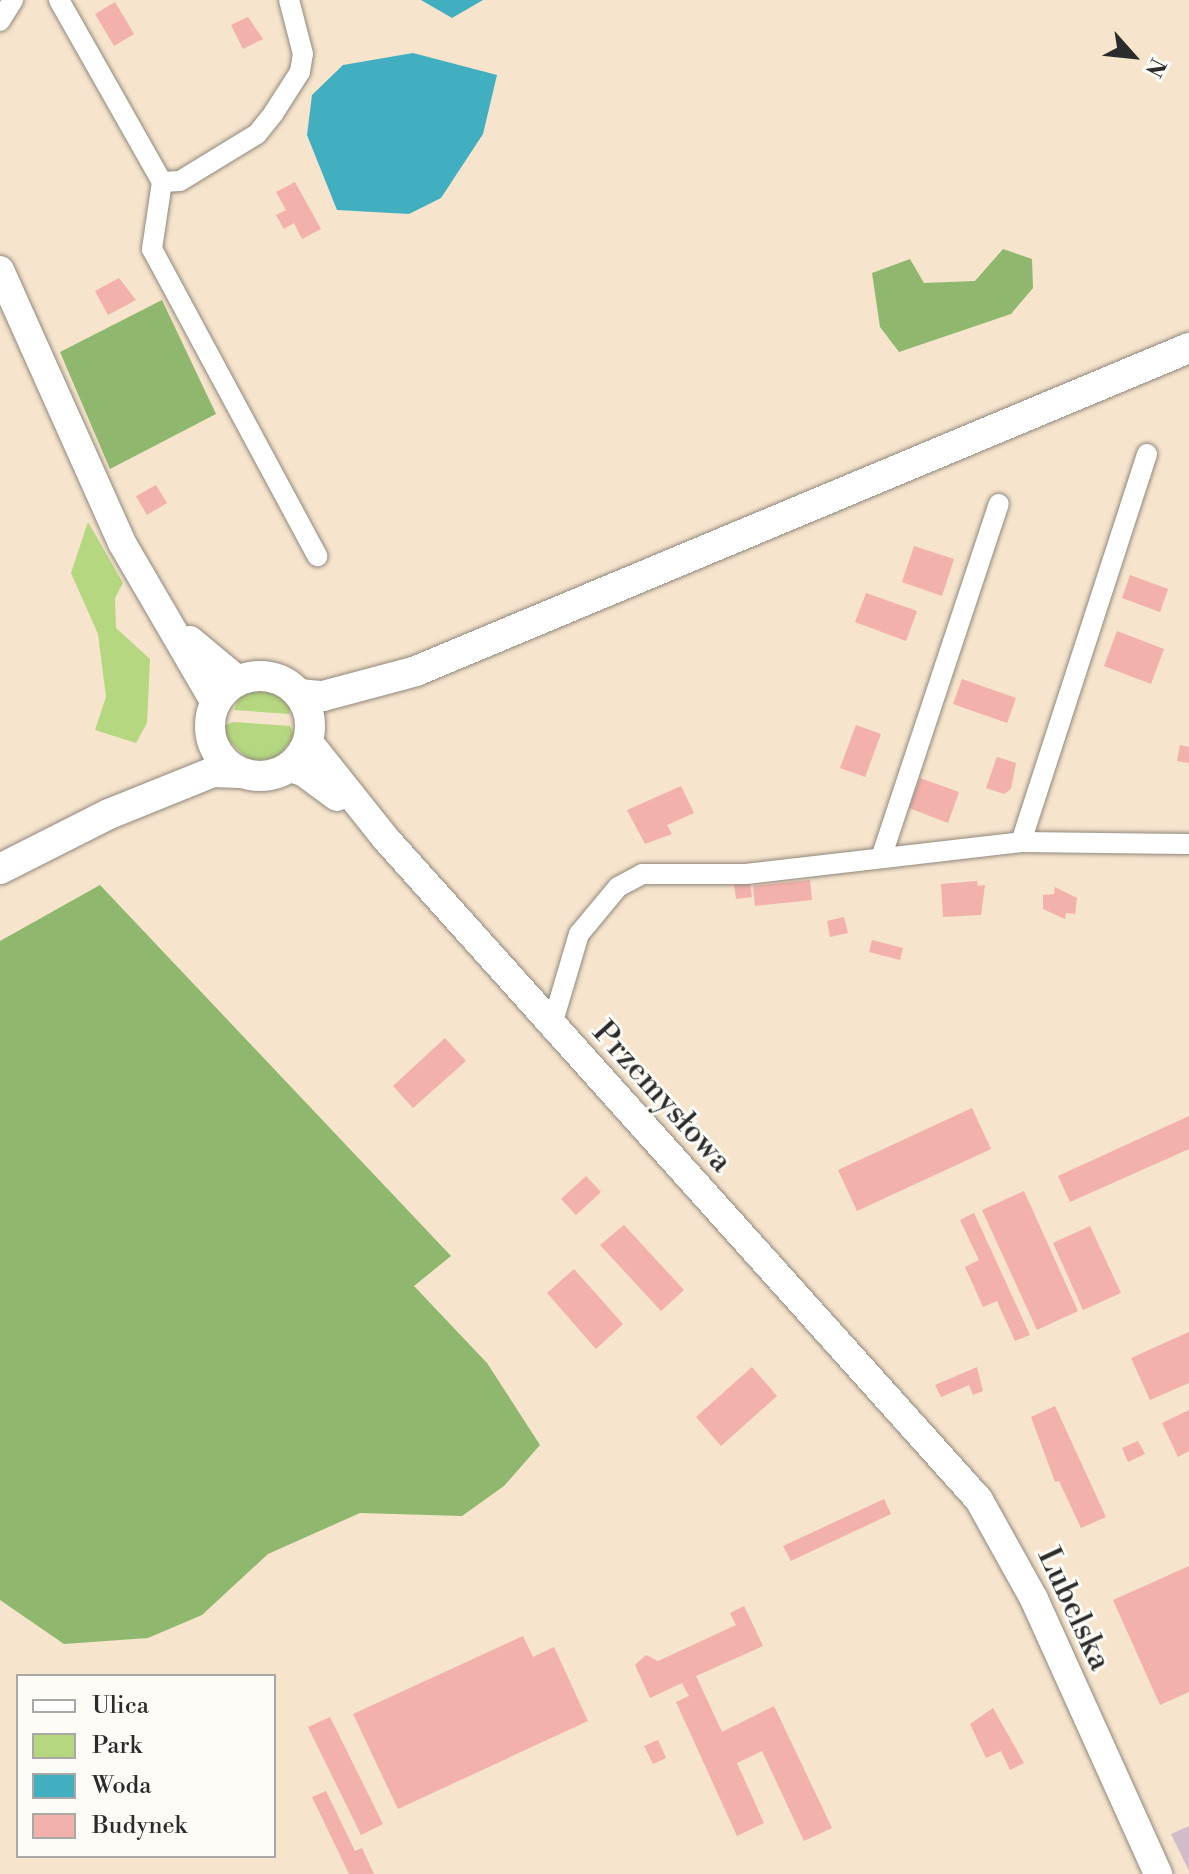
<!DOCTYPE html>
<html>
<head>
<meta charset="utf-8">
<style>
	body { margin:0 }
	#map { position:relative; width:1189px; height:1874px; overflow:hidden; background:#f6e4cd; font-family:"Libre Bodoni",serif }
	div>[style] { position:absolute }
	.industrial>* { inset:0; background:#d1bdc9 }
	.green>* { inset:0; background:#b4d77f }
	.forest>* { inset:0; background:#8fb86e }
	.water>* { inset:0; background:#42afc0 }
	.building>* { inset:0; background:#f2b1aa }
	.roads { filter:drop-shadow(0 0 2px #90887c) drop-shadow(0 0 2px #90887c) }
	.street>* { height:20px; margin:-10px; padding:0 10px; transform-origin:10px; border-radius:10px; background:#fff }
	.secondary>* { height:28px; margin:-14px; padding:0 14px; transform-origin:14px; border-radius:14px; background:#fff }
	.primary>* { height:30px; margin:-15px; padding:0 15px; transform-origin:15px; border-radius:15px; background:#fff }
	.primary>.ring { margin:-15px; padding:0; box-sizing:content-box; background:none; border:30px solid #fff; border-radius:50% }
	span { translate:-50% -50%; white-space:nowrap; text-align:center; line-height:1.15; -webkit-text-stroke:6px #fdfcf7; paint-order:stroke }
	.street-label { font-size:32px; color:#2b2b2b }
	.legend { position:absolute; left:16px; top:1674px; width:260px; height:184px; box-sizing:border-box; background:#fdfcf7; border:2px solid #a9a8a5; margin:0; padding:10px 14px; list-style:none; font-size:24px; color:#2b2b2b }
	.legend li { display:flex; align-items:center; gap:16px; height:40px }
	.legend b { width:40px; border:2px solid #a9a8a5 }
	.north { position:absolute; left:1093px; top:16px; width:80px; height:80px; -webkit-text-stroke:6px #fdfcf7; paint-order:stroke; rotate:117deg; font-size:22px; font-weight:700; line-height:32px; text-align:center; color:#2b2b2b }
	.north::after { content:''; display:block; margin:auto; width:28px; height:36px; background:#2b2b2b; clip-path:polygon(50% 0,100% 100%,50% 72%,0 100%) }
</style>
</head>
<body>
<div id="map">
	<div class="industrial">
		<i style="clip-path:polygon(1189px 1826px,1189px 1871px,1171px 1834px)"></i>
	</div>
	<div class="green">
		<i style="clip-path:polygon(88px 522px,123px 583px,115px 598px,116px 628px,150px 659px,147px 723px,136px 743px,95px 730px,106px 697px,98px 634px,71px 573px)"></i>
		<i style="clip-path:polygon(262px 689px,283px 697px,291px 706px,289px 714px,234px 710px,240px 696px)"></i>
		<i style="clip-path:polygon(233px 722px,290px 726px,295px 736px,277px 758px,250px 761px,226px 738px,224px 726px)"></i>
	</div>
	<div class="forest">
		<i style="clip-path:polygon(1003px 249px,1032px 259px,1033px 288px,1011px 314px,899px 352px,880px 327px,872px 273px,910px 259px,924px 283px,975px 281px)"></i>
		<i style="clip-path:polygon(162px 300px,216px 414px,110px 469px,60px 352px)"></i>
		<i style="clip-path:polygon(100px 885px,451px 1256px,414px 1286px,487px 1363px,540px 1445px,504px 1486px,462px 1516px,360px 1513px,268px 1554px,202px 1615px,148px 1638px,64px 1644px,0 1600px,0 941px)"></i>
	</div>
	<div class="water">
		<i style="clip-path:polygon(421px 0,483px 0,452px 18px)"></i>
		<i style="clip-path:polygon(413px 53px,497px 75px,483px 134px,441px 198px,409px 214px,337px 210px,307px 135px,312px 95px,343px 65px)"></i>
	</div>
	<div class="building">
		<i style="clip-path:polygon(115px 2px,134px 34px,114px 46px,95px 14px)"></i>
		<i style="clip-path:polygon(248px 17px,263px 39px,243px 49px,231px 25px)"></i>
		<i style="clip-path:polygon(295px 182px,321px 229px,302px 239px,294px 223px,284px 229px,276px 215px,286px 210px,276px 192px)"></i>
		<i style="clip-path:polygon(119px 278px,136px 300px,108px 315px,95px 291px)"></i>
		<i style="clip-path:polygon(156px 485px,167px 503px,147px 515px,136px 496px)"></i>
		<i style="clip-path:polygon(914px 546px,954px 559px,942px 596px,902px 582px)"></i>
		<i style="clip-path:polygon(1130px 575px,1168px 589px,1160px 612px,1122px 598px)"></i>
		<i style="clip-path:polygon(866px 593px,917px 611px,906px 641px,855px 622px)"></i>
		<i style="clip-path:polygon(1117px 631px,1164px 649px,1151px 684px,1104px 666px)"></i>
		<i style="clip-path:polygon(962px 679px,1016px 698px,1007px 723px,953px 704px)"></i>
		<i style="clip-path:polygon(856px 725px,881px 734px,865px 777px,840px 768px)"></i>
		<i style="clip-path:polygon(1180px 745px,1189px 747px,1189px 763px,1177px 761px)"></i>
		<i style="clip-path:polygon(997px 757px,1016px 763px,1011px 789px,1004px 794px,986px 788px)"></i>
		<i style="clip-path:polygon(920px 778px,959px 792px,948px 823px,909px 808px)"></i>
		<i style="clip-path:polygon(681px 786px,694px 813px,667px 825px,672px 834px,645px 844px,627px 810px)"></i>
		<i style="clip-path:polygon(810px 880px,812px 900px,755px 906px,753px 886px)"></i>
		<i style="clip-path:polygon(977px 881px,978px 886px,985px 885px,981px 915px,943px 917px,941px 884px)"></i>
		<i style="clip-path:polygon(750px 882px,752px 897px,736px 899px,734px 884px)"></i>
		<i style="clip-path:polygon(1055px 887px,1077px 898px,1075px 914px,1066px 913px,1065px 919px,1043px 909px,1043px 895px,1054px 894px)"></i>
		<i style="clip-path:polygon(844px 917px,848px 933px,830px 937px,827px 921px)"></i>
		<i style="clip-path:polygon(872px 940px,903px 948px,900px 960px,869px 952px)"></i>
		<i style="clip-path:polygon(445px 1038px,466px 1061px,413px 1108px,393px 1086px)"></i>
		<i style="clip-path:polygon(972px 1108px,991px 1149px,857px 1211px,838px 1170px)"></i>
		<i style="clip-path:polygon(1189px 1116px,1189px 1149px,1070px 1202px,1058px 1176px)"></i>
		<i style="clip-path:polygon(586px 1176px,601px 1192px,576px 1215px,561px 1199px)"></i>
		<i style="clip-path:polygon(1024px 1191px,1078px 1311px,1037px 1330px,982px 1210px)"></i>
		<i style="clip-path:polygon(974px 1213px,1030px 1335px,1015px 1341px,997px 1301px,983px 1307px,965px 1267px,979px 1260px,960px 1220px)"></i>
		<i style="clip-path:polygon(624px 1225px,684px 1290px,661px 1311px,600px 1245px)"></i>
		<i style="clip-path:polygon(1090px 1226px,1121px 1293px,1083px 1310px,1053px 1243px)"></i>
		<i style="clip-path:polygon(574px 1269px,623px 1324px,596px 1349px,547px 1293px)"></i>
		<i style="clip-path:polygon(1189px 1332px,1189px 1383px,1150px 1400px,1131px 1358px)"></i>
		<i style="clip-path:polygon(752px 1367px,777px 1396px,721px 1446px,696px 1417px)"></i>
		<i style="clip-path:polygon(977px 1367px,983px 1391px,973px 1395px,969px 1385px,941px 1397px,935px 1385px)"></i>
		<i style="clip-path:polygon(1055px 1406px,1106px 1517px,1081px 1528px,1059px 1481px,1055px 1482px,1031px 1417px)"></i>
		<i style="clip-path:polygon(1189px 1410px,1189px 1451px,1178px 1457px,1162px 1423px)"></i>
		<i style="clip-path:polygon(1138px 1441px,1145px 1454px,1128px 1462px,1122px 1448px)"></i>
		<i style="clip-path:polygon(884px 1499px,891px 1514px,791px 1561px,783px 1546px)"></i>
		<i style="clip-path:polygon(1189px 1566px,1189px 1692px,1160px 1705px,1113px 1600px)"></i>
		<i style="clip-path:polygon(744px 1606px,763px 1646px,696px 1676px,722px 1732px,774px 1706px,832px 1828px,804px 1841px,762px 1751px,737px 1763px,764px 1823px,737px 1836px,676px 1702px,689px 1696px,682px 1683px,650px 1698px,635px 1665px,646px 1655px,658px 1661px,736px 1625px,730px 1613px)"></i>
		<i style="clip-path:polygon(523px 1636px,533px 1657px,554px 1647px,588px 1721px,398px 1809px,353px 1714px)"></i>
		<i style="clip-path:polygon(993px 1708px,1024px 1763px,1010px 1770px,1001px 1751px,986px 1758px,970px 1724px)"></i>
		<i style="clip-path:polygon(330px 1717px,383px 1824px,361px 1835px,308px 1727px)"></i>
		<i style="clip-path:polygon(658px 1740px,666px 1758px,653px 1764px,644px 1746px)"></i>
		<i style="clip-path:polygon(326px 1791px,355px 1851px,362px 1848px,374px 1874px,349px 1874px,312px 1797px)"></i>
	</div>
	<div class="roads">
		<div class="street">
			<i style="left:59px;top:0;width:209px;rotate:60.5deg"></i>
			<i style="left:162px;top:182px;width:68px;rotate:98.5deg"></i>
			<i style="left:152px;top:249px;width:349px;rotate:61.7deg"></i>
			<i style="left:0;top:21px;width:25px;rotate:-58deg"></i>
			<i style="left:162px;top:182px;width:18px;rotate:-3deg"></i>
			<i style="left:180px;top:181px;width:90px;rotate:-31.4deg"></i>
			<i style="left:257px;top:134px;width:26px;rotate:-51deg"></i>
			<i style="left:273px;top:114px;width:50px;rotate:-57.3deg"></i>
			<i style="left:300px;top:72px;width:18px;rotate:-81deg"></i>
			<i style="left:303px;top:54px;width:56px;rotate:-104.5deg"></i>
			<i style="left:1021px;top:842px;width:408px;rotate:-72deg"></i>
			<i style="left:882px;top:855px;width:370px;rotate:-71.6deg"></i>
			<i style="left:552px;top:1025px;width:95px;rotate:-73.5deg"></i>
			<i style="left:579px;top:934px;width:61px;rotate:-50.3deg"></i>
			<i style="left:618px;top:887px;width:27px;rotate:-28deg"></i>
			<i style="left:642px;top:874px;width:104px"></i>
			<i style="left:746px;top:874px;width:277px;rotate:-6.6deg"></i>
			<i style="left:1021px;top:842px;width:168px;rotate:0.7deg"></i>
		</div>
		<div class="secondary">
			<i style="left:0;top:270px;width:299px;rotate:65.9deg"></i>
			<i style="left:122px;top:543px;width:185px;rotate:59.8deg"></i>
			<i style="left:190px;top:640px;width:62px;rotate:39.8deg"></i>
			<i style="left:308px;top:741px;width:125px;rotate:51.5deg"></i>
			<i style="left:386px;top:839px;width:888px;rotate:48.1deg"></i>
			<i style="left:979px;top:1500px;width:113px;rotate:60.9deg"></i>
			<i style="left:1034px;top:1599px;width:302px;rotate:65.7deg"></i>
			<i style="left:289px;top:768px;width:15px;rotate:16deg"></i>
			<i style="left:303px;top:772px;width:42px;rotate:36.3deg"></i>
		</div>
		<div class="primary">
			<i class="ring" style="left:210px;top:676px;width:70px;height:70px"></i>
			<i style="left:299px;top:694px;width:24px;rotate:5deg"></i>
			<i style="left:323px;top:696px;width:96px;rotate:-15deg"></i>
			<i style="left:416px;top:671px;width:838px;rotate:-22.68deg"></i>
			<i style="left:0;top:869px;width:122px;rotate:-26.8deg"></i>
			<i style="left:109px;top:814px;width:112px;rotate:-22deg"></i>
			<i style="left:213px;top:772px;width:27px;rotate:2deg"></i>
		</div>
	</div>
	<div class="street-label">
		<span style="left:662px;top:1097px;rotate:48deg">Przemysłowa</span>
		<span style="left:1074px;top:1609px;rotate:65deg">Lubelska</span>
	</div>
	<ul class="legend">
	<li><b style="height:10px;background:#fff"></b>Ulica</li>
	<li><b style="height:22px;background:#b4d77f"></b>Park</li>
	<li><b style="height:22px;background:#42afc0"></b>Woda</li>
	<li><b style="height:22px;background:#f2b1aa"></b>Budynek</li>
	</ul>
	<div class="north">N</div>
</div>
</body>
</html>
